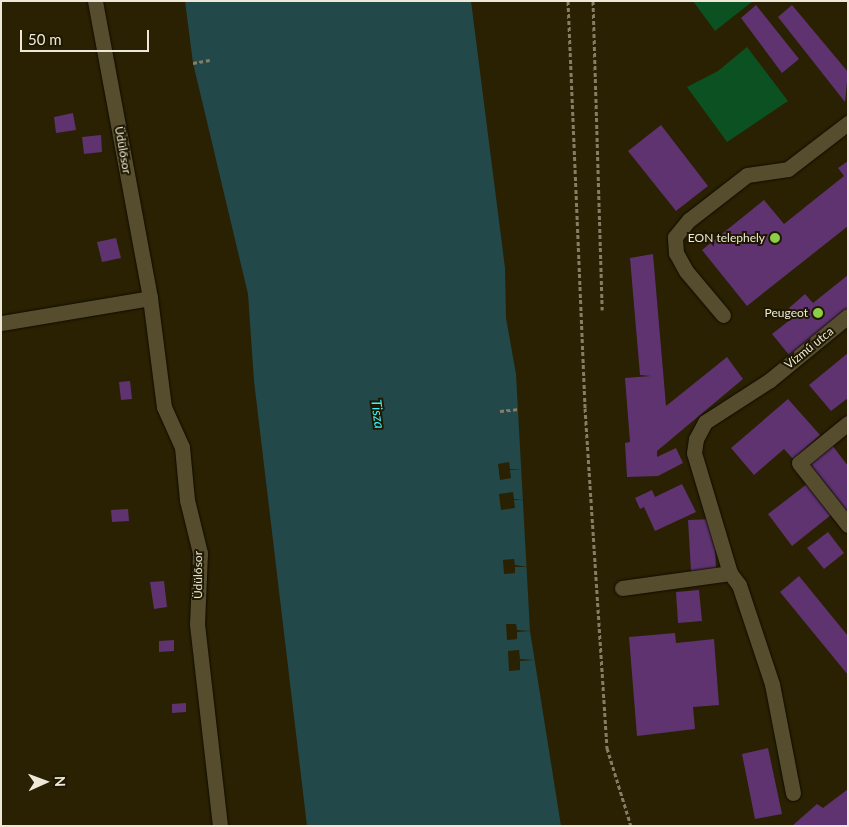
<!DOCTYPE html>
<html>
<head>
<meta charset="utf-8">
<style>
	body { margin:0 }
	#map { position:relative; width:849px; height:827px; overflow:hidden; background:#292102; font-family:Lato,sans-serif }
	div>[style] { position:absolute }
	.green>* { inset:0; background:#0b5122 }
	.water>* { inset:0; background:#22484a }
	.pier>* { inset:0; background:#292102 }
	.building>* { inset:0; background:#5e3370 }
	.path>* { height:3px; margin-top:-1.5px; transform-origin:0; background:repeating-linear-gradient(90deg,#857e65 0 4px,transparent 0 6.5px) }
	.roads { filter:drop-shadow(0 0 1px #100b00) drop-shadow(0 0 1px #100b00) }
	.minor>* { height:15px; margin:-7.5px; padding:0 7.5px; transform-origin:7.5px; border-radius:7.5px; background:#554d2e }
	.dots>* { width:14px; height:14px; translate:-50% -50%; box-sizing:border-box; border:2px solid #1f1800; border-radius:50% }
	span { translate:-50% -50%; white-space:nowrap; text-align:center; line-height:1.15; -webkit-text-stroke:4px #1f1800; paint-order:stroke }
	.street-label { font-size:12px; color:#ede8d7 }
	.poi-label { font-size:12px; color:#ede8d7 }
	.right { translate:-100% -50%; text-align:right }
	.water-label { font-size:14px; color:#3af2fb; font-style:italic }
	.frame { position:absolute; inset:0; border:2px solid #ede8d7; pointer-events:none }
	.north { position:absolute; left:20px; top:757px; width:50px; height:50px; -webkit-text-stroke:4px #1f1800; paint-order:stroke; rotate:88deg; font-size:14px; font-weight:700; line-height:20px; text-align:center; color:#ede8d7 }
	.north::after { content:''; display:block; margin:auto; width:18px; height:22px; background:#ede8d7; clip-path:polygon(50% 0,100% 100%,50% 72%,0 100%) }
	.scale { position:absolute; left:20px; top:30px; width:129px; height:22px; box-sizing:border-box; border:2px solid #ede8d7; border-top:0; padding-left:6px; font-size:15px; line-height:18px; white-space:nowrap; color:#ede8d7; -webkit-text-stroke:4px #1f1800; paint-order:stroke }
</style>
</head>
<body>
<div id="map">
	<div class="green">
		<i style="clip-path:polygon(693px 1px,753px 1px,715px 31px)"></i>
		<i style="clip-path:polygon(747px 47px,788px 101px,727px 142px,687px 87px,718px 71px)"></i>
	</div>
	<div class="water">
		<i style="clip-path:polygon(185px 1px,471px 1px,505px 268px,506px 318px,516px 374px,530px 631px,561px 826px,307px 826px,254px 381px,248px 294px,193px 63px)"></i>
	</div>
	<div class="pier">
		<i style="clip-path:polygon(509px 462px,510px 469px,522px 469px,510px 470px,511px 478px,500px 480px,498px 464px)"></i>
		<i style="clip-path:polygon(513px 492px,514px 499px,524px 500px,514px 500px,515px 508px,501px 510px,499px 494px)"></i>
		<i style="clip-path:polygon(514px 559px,515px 565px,528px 567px,515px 567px,515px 573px,504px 574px,503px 560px)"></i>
		<i style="clip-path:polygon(506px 624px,516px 624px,517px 630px,530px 631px,517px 632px,517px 639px,507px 640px)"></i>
		<i style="clip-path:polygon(519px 650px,520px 659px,534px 660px,520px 661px,520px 670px,509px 671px,508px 651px)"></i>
	</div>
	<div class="building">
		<i style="clip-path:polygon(756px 5px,799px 59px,782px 73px,741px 18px)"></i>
		<i style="clip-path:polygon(792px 5px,848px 72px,845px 102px,778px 17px)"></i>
		<i style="clip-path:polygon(73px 113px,76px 130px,56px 133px,54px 117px)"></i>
		<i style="clip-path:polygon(661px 125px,708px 186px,676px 211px,628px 151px)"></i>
		<i style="clip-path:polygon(101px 135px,102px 152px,84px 154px,82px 137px)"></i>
		<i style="clip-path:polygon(848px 161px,848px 226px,747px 306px,702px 250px,764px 200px,784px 224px,844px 176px,838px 168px)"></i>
		<i style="clip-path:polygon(116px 238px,121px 258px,102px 262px,97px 242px)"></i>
		<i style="clip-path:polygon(653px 254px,666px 406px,727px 357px,743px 379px,657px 451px,657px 457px,676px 448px,683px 463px,658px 476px,627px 477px,625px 443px,630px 442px,625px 378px,651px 376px,640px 375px,630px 258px)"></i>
		<i style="clip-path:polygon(848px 275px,848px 309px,790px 356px,772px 334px,795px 316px,789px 308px,805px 294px,813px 303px)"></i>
		<i style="clip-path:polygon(848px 353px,848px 398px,831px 411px,809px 385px)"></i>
		<i style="clip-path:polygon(130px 381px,132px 399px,121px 400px,119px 382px)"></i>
		<i style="clip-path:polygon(788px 399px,820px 435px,793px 459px,784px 449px,754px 475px,731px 448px)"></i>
		<i style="clip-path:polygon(832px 445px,848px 466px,848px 513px,809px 463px)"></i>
		<i style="clip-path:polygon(682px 484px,696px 512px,655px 531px,644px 507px,640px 509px,635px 498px,652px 490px,655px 497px)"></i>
		<i style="clip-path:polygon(807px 484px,831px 515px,792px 546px,768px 514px)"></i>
		<i style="clip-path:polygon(128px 509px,129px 521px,112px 522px,111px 510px)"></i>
		<i style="clip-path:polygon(714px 519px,716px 570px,691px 571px,688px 520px)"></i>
		<i style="clip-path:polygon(828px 532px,844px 553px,824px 569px,807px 548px)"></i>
		<i style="clip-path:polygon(799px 576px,848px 636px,848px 675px,780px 592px)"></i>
		<i style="clip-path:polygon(164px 581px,167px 607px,154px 609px,150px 582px)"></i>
		<i style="clip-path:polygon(699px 590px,702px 621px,678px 623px,676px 592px)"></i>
		<i style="clip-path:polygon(675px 633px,676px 643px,714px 639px,719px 705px,693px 707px,695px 729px,637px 736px,629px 637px)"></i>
		<i style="clip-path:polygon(174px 640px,174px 651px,159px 652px,159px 641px)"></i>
		<i style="clip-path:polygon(186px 703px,186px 712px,172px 713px,172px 704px)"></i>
		<i style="clip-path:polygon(768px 748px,782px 814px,755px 819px,742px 754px)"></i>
		<i style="clip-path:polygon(848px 789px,848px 826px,792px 826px,817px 804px,823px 808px)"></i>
	</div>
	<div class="path">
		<i style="left:568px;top:1px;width:407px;rotate:87.6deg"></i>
		<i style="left:585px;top:408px;width:341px;rotate:86.3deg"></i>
		<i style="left:607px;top:748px;width:82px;rotate:72.9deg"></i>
		<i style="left:593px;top:1px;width:309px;rotate:88.3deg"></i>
		<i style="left:193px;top:63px;width:17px;rotate:-10deg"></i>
		<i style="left:500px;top:411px;width:18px;rotate:-6deg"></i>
	</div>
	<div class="roads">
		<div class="minor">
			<i style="left:95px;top:1px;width:302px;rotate:79.5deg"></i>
			<i style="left:150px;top:298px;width:110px;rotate:82.7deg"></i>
			<i style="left:164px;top:407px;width:44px;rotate:65.8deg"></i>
			<i style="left:182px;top:447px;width:53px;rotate:84.6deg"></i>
			<i style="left:187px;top:500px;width:55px;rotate:76.2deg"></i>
			<i style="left:200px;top:553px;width:71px;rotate:92.4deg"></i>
			<i style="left:197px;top:624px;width:203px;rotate:83.5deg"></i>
			<i style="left:723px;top:315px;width:57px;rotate:-130.1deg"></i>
			<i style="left:686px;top:271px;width:21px;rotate:-119deg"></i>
			<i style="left:676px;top:253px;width:16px;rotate:-94deg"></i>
			<i style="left:675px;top:237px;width:22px;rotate:-51deg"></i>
			<i style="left:689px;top:220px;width:73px;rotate:-37.8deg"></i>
			<i style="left:747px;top:175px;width:41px;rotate:-8.3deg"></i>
			<i style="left:788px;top:169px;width:76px;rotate:-37.5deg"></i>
			<i style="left:1px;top:323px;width:151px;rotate:-9.5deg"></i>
			<i style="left:848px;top:423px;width:63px;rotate:140.8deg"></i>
			<i style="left:799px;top:463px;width:79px;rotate:51.7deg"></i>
			<i style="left:622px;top:588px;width:109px;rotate:-7.9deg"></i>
			<i style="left:793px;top:793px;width:111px;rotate:-100.9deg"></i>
			<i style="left:772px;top:684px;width:104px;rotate:-108.4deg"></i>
			<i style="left:739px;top:585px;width:15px;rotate:-127deg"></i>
			<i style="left:730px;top:573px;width:125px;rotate:-106.7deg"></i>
			<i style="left:694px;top:453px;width:14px;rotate:-82deg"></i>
			<i style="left:696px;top:439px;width:19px;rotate:-62deg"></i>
			<i style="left:705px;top:422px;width:77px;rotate:-32.9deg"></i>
			<i style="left:770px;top:380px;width:101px;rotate:-39.4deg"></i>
		</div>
	</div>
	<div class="dots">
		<i style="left:775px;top:238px;background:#8cce45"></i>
		<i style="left:818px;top:313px;background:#8cce45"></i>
	</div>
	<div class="street-label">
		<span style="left:123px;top:150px;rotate:80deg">Üdülősor</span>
		<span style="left:809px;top:348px;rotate:-39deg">Vízmű utca</span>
		<span style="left:198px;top:575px;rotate:-90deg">Üdülősor</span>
	</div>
	<div class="poi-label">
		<span class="right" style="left:765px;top:238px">EON telephely</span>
		<span class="right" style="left:808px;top:313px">Peugeot</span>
	</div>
	<div class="water-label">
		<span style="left:378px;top:414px;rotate:83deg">Tisza</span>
	</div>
	<div class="frame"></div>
	<div class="north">N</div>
	<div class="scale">50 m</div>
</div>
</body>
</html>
